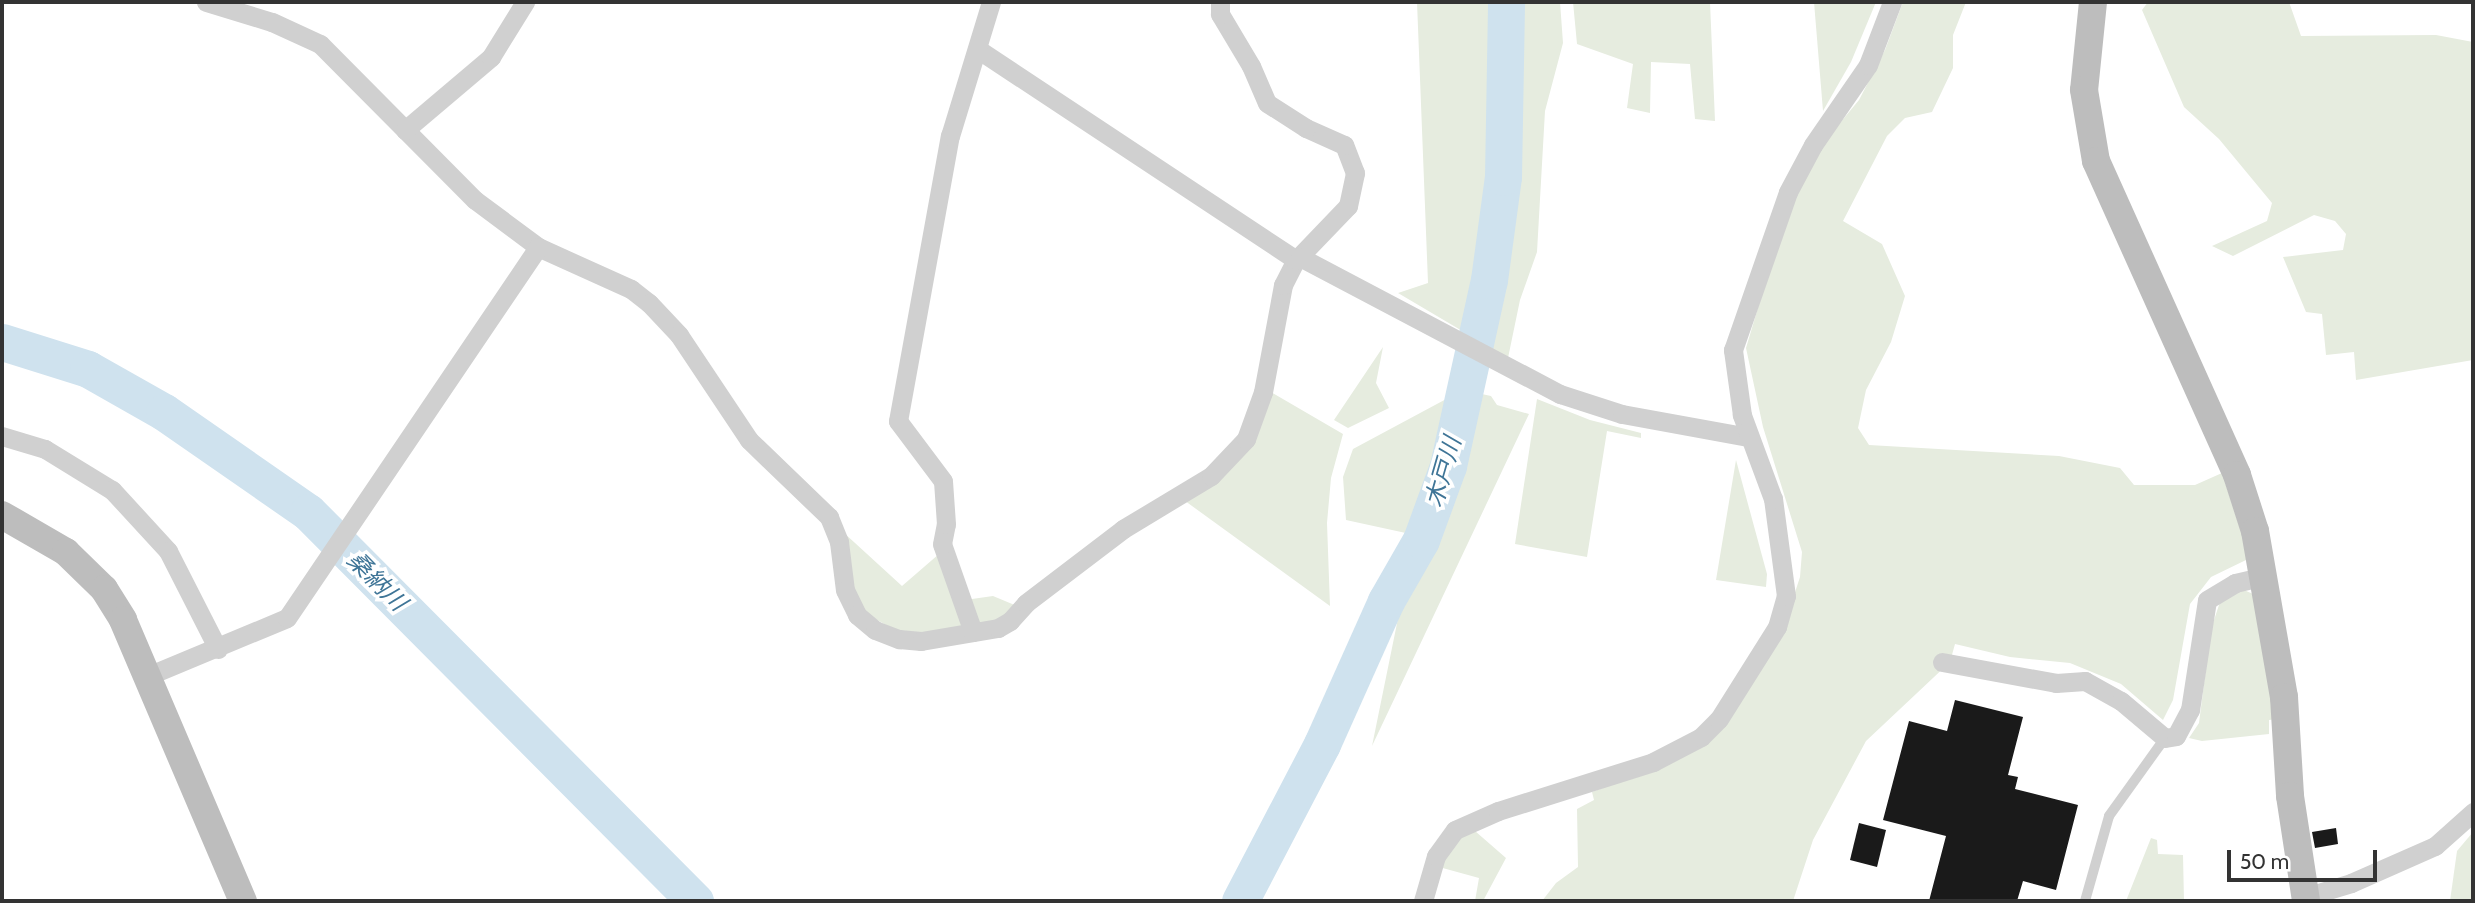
<!DOCTYPE html>
<html>
<head>
<meta charset="utf-8">
<style>
	body { margin:0 }
	#map { position:relative; width:2475px; height:903px; overflow:hidden; background:#fff; font-family:Cabin,"Noto Sans JP",sans-serif }
	div>[style] { position:absolute }
	.green>* { inset:0; background:#e6ecdf }
	.river>* { height:37px; margin:-18.5px; padding:0 18.5px; transform-origin:18.5px; border-radius:18.5px; background:#cfe2ee }
	.building>* { inset:0; background:#1a1a1a }
	.lane>* { height:10px; margin:-5px; padding:0 5px; transform-origin:5px; border-radius:5px; background:#d0d0d0 }
	.street>* { height:19px; margin:-9.5px; padding:0 9.5px; transform-origin:9.5px; border-radius:9.5px; background:#d0d0d0 }
	.secondary>* { height:28px; margin:-14px; padding:0 14px; transform-origin:14px; border-radius:14px; background:#bdbdbd }
	span { translate:-50% -50%; white-space:nowrap; text-align:center; line-height:1.15; -webkit-text-stroke:7px #fff; paint-order:stroke }
	.water-label { font-size:24px; color:#3f7597; font-style:italic }
	.frame { position:absolute; inset:0; border:4px solid #333; pointer-events:none }
	.scale { position:absolute; left:2227px; top:850px; width:150px; height:32px; box-sizing:border-box; border:4px solid #333; border-top:0; padding-left:9px; font-size:21px; line-height:24px; white-space:nowrap; color:#333; -webkit-text-stroke:5px #fff; paint-order:stroke }
</style>
</head>
<body>
<div id="map">
	<div class="green">
		<i style="clip-path:polygon(1417px 2px,1560px 2px,1563px 43px,1545px 111px,1537px 252px,1520px 300px,1508px 358px,1398px 293px,1428px 283px)"></i>
		<i style="clip-path:polygon(1573px 2px,1710px 2px,1715px 121px,1695px 119px,1690px 64px,1651px 62px,1650px 113px,1627px 108px,1633px 64px,1577px 44px)"></i>
		<i style="clip-path:polygon(1814px 2px,1876px 2px,1851px 62px,1823px 111px)"></i>
		<i style="clip-path:polygon(1903px 2px,1966px 2px,1953px 35px,1953px 68px,1932px 112px,1905px 118px,1887px 136px,1843px 221px,1882px 244px,1905px 296px,1891px 342px,1866px 390px,1858px 428px,1869px 445px,2059px 456px,2120px 468px,2134px 485px,2195px 485px,2222px 473px,2248px 553px,2246px 560px,2211px 577px,2190px 604px,2173px 700px,2163px 720px,2121px 684px,2070px 663px,2010px 657px,1955px 644px,1950px 662px,1866px 741px,1813px 840px,1793px 901px,1542px 901px,1556px 883px,1578px 867px,1577px 809px,1594px 800px,1592px 792px,1673px 762px,1782px 632px,1800px 577px,1802px 552px,1763px 427px,1746px 348px,1791px 197px,1816px 152px,1859px 100px,1885px 50px)"></i>
		<i style="clip-path:polygon(2148px 2px,2289px 2px,2301px 36px,2436px 35px,2473px 42px,2473px 360px,2356px 380px,2354px 352px,2326px 355px,2322px 314px,2306px 312px,2283px 257px,2343px 250px,2346px 234px,2335px 221px,2314px 215px,2233px 256px,2212px 246px,2267px 221px,2272px 203px,2219px 139px,2184px 107px,2142px 10px)"></i>
		<i style="clip-path:polygon(1383px 347px,1376px 383px,1389px 408px,1348px 428px,1334px 420px)"></i>
		<i style="clip-path:polygon(1463px 390px,1491px 396px,1497px 405px,1529px 414px,1372px 746px,1415px 535px,1346px 520px,1343px 477px,1353px 449px)"></i>
		<i style="clip-path:polygon(1269px 391px,1343px 434px,1331px 478px,1327px 523px,1330px 606px,1181px 498px,1212px 480px)"></i>
		<i style="clip-path:polygon(1537px 399px,1590px 420px,1641px 433px,1641px 438px,1607px 431px,1587px 557px,1515px 544px)"></i>
		<i style="clip-path:polygon(1736px 460px,1767px 574px,1766px 587px,1716px 580px)"></i>
		<i style="clip-path:polygon(843px 532px,902px 586px,939px 554px,962px 625px,956px 630px,901px 634px,857px 608px)"></i>
		<i style="clip-path:polygon(2244px 590px,2253px 594px,2277px 719px,2269px 720px,2269px 734px,2202px 741px,2189px 738px,2199px 723px,2211px 629px,2221px 599px)"></i>
		<i style="clip-path:polygon(993px 596px,1017px 606px,1004px 617px,979px 625px,965px 600px)"></i>
		<i style="clip-path:polygon(1475px 831px,1506px 858px,1483px 901px,1475px 901px,1479px 878px,1439px 867px,1460px 835px)"></i>
		<i style="clip-path:polygon(2473px 832px,2473px 901px,2450px 901px,2457px 851px)"></i>
		<i style="clip-path:polygon(2151px 838px,2157px 840px,2158px 854px,2183px 855px,2184px 901px,2126px 901px)"></i>
	</div>
	<div class="river">
		<i style="left:2px;top:342px;width:90px;rotate:17.4deg"></i>
		<i style="left:88px;top:369px;width:87px;rotate:29.5deg"></i>
		<i style="left:164px;top:412px;width:175px;rotate:34.8deg"></i>
		<i style="left:308px;top:512px;width:549px;rotate:45.15deg"></i>
		<i style="left:1240px;top:901px;width:177px;rotate:-62.4deg"></i>
		<i style="left:1322px;top:744px;width:157px;rotate:-65.9deg"></i>
		<i style="left:1386px;top:601px;width:70px;rotate:-60.2deg"></i>
		<i style="left:1421px;top:540px;width:79px;rotate:-70deg"></i>
		<i style="left:1448px;top:466px;width:190px;rotate:-77.6deg"></i>
		<i style="left:1489px;top:280px;width:104px;rotate:-82.3deg"></i>
		<i style="left:1503px;top:177px;width:175px;rotate:-89deg"></i>
	</div>
	<div class="building">
		<i style="clip-path:polygon(1955px 700px,2023px 717px,2008px 775px,2018px 777px,2015px 789px,2078px 805px,2056px 890px,2023px 881px,2017px 901px,1929px 901px,1946px 836px,1883px 820px,1909px 721px,1947px 731px)"></i>
		<i style="clip-path:polygon(1859px 823px,1886px 830px,1877px 867px,1850px 860px)"></i>
		<i style="clip-path:polygon(2336px 828px,2338px 844px,2315px 848px,2312px 832px)"></i>
	</div>
	<div class="lane">
		<i style="left:2085px;top:901px;width:88px;rotate:-74.2deg"></i>
		<i style="left:2109px;top:816px;width:96px;rotate:-54.3deg"></i>
	</div>
	<div class="street">
		<i style="left:206px;top:2px;width:69px;rotate:16.9deg"></i>
		<i style="left:272px;top:22px;width:53px;rotate:24.6deg"></i>
		<i style="left:320px;top:44px;width:220px;rotate:45.2deg"></i>
		<i style="left:475px;top:200px;width:79px;rotate:36.7deg"></i>
		<i style="left:538px;top:247px;width:102px;rotate:24.3deg"></i>
		<i style="left:631px;top:289px;width:23px;rotate:38deg"></i>
		<i style="left:649px;top:303px;width:44px;rotate:46.8deg"></i>
		<i style="left:679px;top:335px;width:126px;rotate:56.3deg"></i>
		<i style="left:749px;top:440px;width:111px;rotate:43.9deg"></i>
		<i style="left:829px;top:517px;width:27px;rotate:68deg"></i>
		<i style="left:839px;top:542px;width:48px;rotate:82.9deg"></i>
		<i style="left:845px;top:590px;width:28px;rotate:64deg"></i>
		<i style="left:857px;top:615px;width:23px;rotate:40deg"></i>
		<i style="left:875px;top:630px;width:26px;rotate:21deg"></i>
		<i style="left:899px;top:639px;width:22px;rotate:5deg"></i>
		<i style="left:921px;top:641px;width:78px;rotate:-9.6deg"></i>
		<i style="left:998px;top:628px;width:14px;rotate:-30deg"></i>
		<i style="left:1010px;top:621px;width:24px;rotate:-48deg"></i>
		<i style="left:1026px;top:603px;width:122px;rotate:-37.3deg"></i>
		<i style="left:1123px;top:529px;width:103px;rotate:-31.1deg"></i>
		<i style="left:1211px;top:476px;width:51px;rotate:-46.6deg"></i>
		<i style="left:1246px;top:439px;width:50px;rotate:-70.1deg"></i>
		<i style="left:1263px;top:392px;width:109px;rotate:-79.4deg"></i>
		<i style="left:1283px;top:285px;width:28px;rotate:-63deg"></i>
		<i style="left:1296px;top:260px;width:75px;rotate:-46.1deg"></i>
		<i style="left:1348px;top:206px;width:34px;rotate:-78deg"></i>
		<i style="left:1355px;top:173px;width:30px;rotate:-111deg"></i>
		<i style="left:1344px;top:145px;width:42px;rotate:-155.9deg"></i>
		<i style="left:1306px;top:128px;width:46px;rotate:-147.3deg"></i>
		<i style="left:1267px;top:103px;width:40px;rotate:-113.4deg"></i>
		<i style="left:1251px;top:66px;width:61px;rotate:-120.8deg"></i>
		<i style="left:1220px;top:14px;width:12px;rotate:-90deg"></i>
		<i style="left:979px;top:50px;width:380px;rotate:33.5deg"></i>
		<i style="left:405px;top:130px;width:113px;rotate:-40.3deg"></i>
		<i style="left:491px;top:57px;width:65px;rotate:-58.3deg"></i>
		<i style="left:1300px;top:257px;width:294px;rotate:27.8deg"></i>
		<i style="left:1560px;top:394px;width:65px;rotate:17.9deg"></i>
		<i style="left:1622px;top:414px;width:129px;rotate:10.3deg"></i>
		<i style="left:2px;top:436px;width:45px;rotate:16.8deg"></i>
		<i style="left:45px;top:449px;width:79px;rotate:31.5deg"></i>
		<i style="left:112px;top:490px;width:83px;rotate:47.4deg"></i>
		<i style="left:168px;top:551px;width:110px;rotate:63deg"></i>
		<i style="left:973px;top:632px;width:93px;rotate:-109.4deg"></i>
		<i style="left:942px;top:544px;width:20px;rotate:-79deg"></i>
		<i style="left:946px;top:524px;width:43px;rotate:-94deg"></i>
		<i style="left:943px;top:481px;width:75px;rotate:-126.9deg"></i>
		<i style="left:898px;top:421px;width:290px;rotate:-79.7deg"></i>
		<i style="left:950px;top:136px;width:140px;rotate:-73deg"></i>
		<i style="left:1942px;top:662px;width:116px;rotate:10.4deg"></i>
		<i style="left:2056px;top:683px;width:29px;rotate:-4deg"></i>
		<i style="left:2085px;top:681px;width:41px;rotate:29.1deg"></i>
		<i style="left:2121px;top:701px;width:57px;rotate:40.1deg"></i>
		<i style="left:2165px;top:738px;width:11px;rotate:-10deg"></i>
		<i style="left:2176px;top:736px;width:30px;rotate:-62deg"></i>
		<i style="left:2190px;top:710px;width:111px;rotate:-81.2deg"></i>
		<i style="left:2207px;top:600px;width:33px;rotate:-31deg"></i>
		<i style="left:2235px;top:583px;width:31px;rotate:-13deg"></i>
		<i style="left:150px;top:675px;width:148px;rotate:-22.6deg"></i>
		<i style="left:287px;top:618px;width:448px;rotate:-55.9deg"></i>
		<i style="left:2305px;top:897px;width:48px;rotate:-16.9deg"></i>
		<i style="left:2351px;top:883px;width:92px;rotate:-23.8deg"></i>
		<i style="left:2435px;top:846px;width:51px;rotate:-41.8deg"></i>
		<i style="left:1423px;top:901px;width:47px;rotate:-73.9deg"></i>
		<i style="left:1436px;top:856px;width:32px;rotate:-54deg"></i>
		<i style="left:1455px;top:830px;width:47px;rotate:-23.8deg"></i>
		<i style="left:1498px;top:811px;width:163px;rotate:-17.5deg"></i>
		<i style="left:1653px;top:762px;width:54px;rotate:-27.5deg"></i>
		<i style="left:1701px;top:737px;width:25px;rotate:-45deg"></i>
		<i style="left:1719px;top:719px;width:109px;rotate:-57.8deg"></i>
		<i style="left:1777px;top:627px;width:32px;rotate:-74deg"></i>
		<i style="left:1786px;top:596px;width:98px;rotate:-97.6deg"></i>
		<i style="left:1773px;top:499px;width:90px;rotate:-110.3deg"></i>
		<i style="left:1742px;top:415px;width:66px;rotate:-97.9deg"></i>
		<i style="left:1733px;top:350px;width:167px;rotate:-70.8deg"></i>
		<i style="left:1788px;top:192px;width:53px;rotate:-62deg"></i>
		<i style="left:1813px;top:145px;width:97px;rotate:-55.5deg"></i>
		<i style="left:1868px;top:65px;width:67px;rotate:-69.1deg"></i>
	</div>
	<div class="secondary">
		<i style="left:2093px;top:2px;width:88px;rotate:95.8deg"></i>
		<i style="left:2084px;top:90px;width:72px;rotate:80.4deg"></i>
		<i style="left:2096px;top:161px;width:344px;rotate:65.8deg"></i>
		<i style="left:2237px;top:475px;width:59px;rotate:72.2deg"></i>
		<i style="left:2255px;top:531px;width:169px;rotate:80.1deg"></i>
		<i style="left:2284px;top:697px;width:99px;rotate:86.5deg"></i>
		<i style="left:2290px;top:796px;width:106px;rotate:81.3deg"></i>
		<i style="left:2px;top:515px;width:74px;rotate:30deg"></i>
		<i style="left:66px;top:552px;width:53px;rotate:44.2deg"></i>
		<i style="left:104px;top:589px;width:36px;rotate:58deg"></i>
		<i style="left:123px;top:620px;width:306px;rotate:66.9deg"></i>
	</div>
	<div class="water-label">
		<span style="left:1443px;top:472px;rotate:-74deg">木戸川</span>
		<span style="left:377px;top:581px;rotate:45deg">桑納川</span>
	</div>
	<div class="frame"></div>
	<div class="scale">50 m</div>
</div>
</body>
</html>
